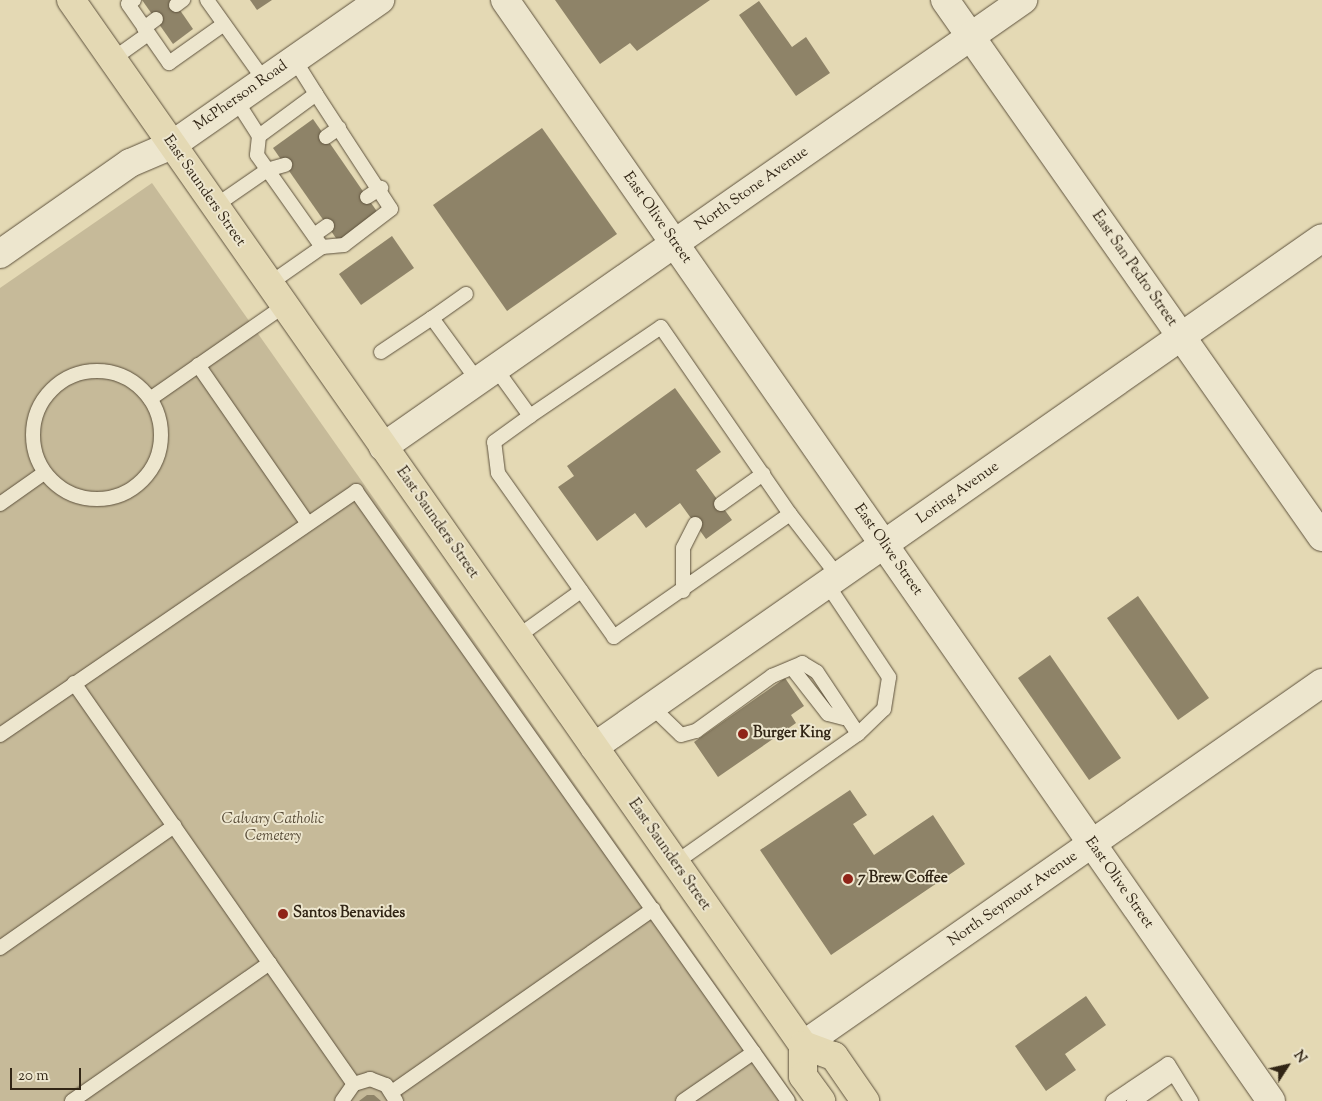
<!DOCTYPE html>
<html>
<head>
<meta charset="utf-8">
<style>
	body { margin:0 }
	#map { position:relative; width:1322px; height:1101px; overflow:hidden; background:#e4d9b4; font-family:"Sorts Mill Goudy",serif }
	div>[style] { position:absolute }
	.green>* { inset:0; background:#c6ba99 }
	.building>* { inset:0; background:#8e8368 }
	.roads { filter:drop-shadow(0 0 1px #5e523d) drop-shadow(0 0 1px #5e523d) }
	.service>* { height:14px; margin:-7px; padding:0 7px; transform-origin:7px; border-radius:7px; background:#ede6ce }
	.service>.ring { margin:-7px; padding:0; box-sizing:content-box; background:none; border:14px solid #ede6ce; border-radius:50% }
	.minor>* { height:28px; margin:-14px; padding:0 14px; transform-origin:14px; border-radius:14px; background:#ede6ce }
	.secondary>* { height:28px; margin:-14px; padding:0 14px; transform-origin:14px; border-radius:14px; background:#ede6ce }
	.primary>* { height:28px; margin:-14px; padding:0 14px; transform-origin:14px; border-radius:14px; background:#e4d9b4 }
	.dots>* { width:14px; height:14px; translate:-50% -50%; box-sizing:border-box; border:2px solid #ede6ce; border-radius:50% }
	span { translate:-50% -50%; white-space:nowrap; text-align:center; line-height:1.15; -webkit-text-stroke:4px #ede6ce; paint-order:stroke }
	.street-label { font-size:15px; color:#312515 }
	.poi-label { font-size:15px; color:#312515; font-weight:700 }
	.left { translate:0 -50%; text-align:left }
	.park-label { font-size:15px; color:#564a36; font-style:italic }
	.north { position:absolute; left:1262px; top:1041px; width:50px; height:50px; -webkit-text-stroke:4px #ede6ce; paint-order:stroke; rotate:55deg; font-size:14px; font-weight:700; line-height:20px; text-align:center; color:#312515 }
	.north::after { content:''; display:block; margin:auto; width:18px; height:22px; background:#312515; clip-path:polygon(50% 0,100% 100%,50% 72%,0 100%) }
	.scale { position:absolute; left:10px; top:1068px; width:71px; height:22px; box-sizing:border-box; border:2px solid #312515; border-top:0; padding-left:6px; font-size:15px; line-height:18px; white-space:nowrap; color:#312515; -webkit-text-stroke:4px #ede6ce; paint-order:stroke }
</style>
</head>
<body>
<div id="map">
	<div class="green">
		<i style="clip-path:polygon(152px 183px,798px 1101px,0 1101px,0 288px)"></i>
	</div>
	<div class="building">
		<i style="clip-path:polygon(142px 0,173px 0,193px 29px,173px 44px)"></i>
		<i style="clip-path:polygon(250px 0,272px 0,257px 10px)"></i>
		<i style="clip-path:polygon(555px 0,710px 0,637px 51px,630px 43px,600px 64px)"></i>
		<i style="clip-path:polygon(759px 1px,792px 47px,806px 37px,830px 73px,796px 96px,739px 15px)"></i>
		<i style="clip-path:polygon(313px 119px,378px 213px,338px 241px,273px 148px)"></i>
		<i style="clip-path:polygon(542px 128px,617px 234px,507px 311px,433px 205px)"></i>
		<i style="clip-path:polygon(392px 236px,414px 268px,361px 305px,339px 274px)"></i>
		<i style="clip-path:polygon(675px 388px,721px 452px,696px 470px,732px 520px,706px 539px,680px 503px,646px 528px,635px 513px,597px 541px,558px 487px,574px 476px,567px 466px)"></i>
		<i style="clip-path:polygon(1138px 596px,1209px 698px,1178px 720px,1107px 618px)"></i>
		<i style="clip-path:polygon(1050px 655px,1121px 758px,1089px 780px,1018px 678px)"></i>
		<i style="clip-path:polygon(785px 678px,804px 706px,791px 715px,796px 723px,718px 777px,694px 742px)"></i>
		<i style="clip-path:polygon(850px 790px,867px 815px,853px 824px,874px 855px,933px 815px,965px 864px,831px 955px,760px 850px)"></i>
		<i style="clip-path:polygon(1086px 996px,1106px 1025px,1065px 1054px,1076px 1070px,1046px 1091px,1015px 1046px)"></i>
		<i style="clip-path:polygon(367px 1095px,374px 1095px,381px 1101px,359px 1101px)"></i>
	</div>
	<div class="roads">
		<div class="service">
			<i style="left:134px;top:0;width:7px;rotate:146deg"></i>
			<i style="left:128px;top:4px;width:72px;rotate:55.2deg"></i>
			<i style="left:169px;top:63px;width:67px;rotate:-35.3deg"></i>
			<i style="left:207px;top:0;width:98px;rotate:54.5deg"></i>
			<i style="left:176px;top:5px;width:9px;rotate:-36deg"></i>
			<i style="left:144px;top:28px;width:15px;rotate:-37deg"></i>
			<i style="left:113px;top:59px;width:43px;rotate:-35.5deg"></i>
			<i style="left:294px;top:59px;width:41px;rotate:57.8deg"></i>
			<i style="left:236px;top:100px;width:43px;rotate:57.4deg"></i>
			<i style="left:326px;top:137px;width:16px;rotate:-35deg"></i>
			<i style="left:367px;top:197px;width:17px;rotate:-33deg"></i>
			<i style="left:215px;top:206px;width:63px;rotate:-34.7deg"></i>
			<i style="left:267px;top:170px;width:19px;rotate:-16deg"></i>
			<i style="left:314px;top:235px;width:16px;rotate:-35deg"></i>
			<i style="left:269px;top:284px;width:65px;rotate:-34.9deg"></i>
			<i style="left:322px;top:247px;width:22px;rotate:-5deg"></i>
			<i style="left:344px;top:245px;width:59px;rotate:-37.5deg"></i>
			<i style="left:391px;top:209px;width:137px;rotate:-123.1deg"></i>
			<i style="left:316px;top:94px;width:71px;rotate:143.6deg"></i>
			<i style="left:259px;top:136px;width:19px;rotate:96deg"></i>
			<i style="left:257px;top:155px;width:113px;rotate:54.8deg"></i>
			<i style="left:466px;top:294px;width:42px;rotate:144.8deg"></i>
			<i style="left:432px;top:318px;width:78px;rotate:53.9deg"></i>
			<i style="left:381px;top:352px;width:61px;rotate:-33.7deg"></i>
			<i style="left:198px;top:365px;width:190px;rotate:55.3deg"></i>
			<i style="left:496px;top:369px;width:58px;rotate:54.1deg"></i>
			<i style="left:530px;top:416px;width:158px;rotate:-34.2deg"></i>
			<i style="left:661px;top:327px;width:227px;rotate:55.4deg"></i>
			<i style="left:790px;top:514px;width:215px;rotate:145.1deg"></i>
			<i style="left:614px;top:637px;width:201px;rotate:-125.3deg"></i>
			<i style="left:498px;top:473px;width:31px;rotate:-97deg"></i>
			<i style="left:494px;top:442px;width:44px;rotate:-35.8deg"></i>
			<i class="ring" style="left:33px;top:371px;width:114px;height:114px"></i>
			<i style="left:150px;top:399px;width:163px;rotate:-34.8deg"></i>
			<i style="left:0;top:504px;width:54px;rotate:-35.2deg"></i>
			<i style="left:721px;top:504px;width:52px;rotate:-35.5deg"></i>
			<i style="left:790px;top:514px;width:78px;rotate:52.3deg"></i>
			<i style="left:683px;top:591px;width:43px;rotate:-90deg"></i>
			<i style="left:683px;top:548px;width:27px;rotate:-63deg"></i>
			<i style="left:517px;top:637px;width:79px;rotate:-35.7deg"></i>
			<i style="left:792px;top:668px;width:58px;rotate:52deg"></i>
			<i style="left:828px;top:714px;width:16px;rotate:14deg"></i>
			<i style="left:74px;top:683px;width:489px;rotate:55.1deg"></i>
			<i style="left:652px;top:707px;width:40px;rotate:44deg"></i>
			<i style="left:681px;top:735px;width:16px;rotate:-15deg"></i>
			<i style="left:696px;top:731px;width:94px;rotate:-35.9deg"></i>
			<i style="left:772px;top:676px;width:33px;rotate:-23deg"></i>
			<i style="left:802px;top:663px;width:17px;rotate:31deg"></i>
			<i style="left:817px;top:672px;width:74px;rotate:56.5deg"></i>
			<i style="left:0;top:735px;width:432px;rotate:-34.4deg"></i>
			<i style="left:356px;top:491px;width:747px;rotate:54.69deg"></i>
			<i style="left:675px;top:863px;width:224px;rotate:-35.2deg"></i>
			<i style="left:858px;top:734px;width:36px;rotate:-44deg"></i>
			<i style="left:884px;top:709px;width:32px;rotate:-81deg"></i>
			<i style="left:889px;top:677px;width:112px;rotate:-123.7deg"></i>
			<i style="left:0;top:948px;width:213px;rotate:-35deg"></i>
			<i style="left:392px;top:1092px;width:319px;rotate:-35deg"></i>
			<i style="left:72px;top:1101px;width:241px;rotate:-34.9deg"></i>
			<i style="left:342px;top:1101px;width:21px;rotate:-55deg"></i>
			<i style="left:354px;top:1084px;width:17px;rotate:-17deg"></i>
			<i style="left:370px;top:1079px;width:17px;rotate:21deg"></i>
			<i style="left:386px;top:1085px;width:19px;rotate:58deg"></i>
			<i style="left:683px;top:1101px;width:86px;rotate:-34.6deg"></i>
			<i style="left:1113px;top:1101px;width:66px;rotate:-33.9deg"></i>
			<i style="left:1168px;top:1064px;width:44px;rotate:58.1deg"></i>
			<i style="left:1134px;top:1101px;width:47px;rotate:-34.7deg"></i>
		</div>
		<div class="minor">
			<i style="left:505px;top:0;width:1341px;rotate:55.17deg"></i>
			<i style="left:945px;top:0;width:656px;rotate:54.93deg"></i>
			<i style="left:0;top:254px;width:159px;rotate:-35deg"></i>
			<i style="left:130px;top:163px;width:46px;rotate:-23.2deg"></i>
			<i style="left:383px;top:447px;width:781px;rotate:-34.93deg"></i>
			<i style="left:594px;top:747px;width:888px;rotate:-34.96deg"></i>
			<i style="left:803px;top:1045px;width:633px;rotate:-34.9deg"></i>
		</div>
		<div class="secondary">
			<i style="left:172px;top:145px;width:254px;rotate:-34.9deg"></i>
		</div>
		<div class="primary">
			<i style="left:71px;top:0;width:1276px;rotate:54.99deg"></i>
			<i style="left:803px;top:1045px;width:31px;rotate:90deg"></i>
			<i style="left:803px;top:1076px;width:31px;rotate:54deg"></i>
			<i style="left:803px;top:1045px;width:33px;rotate:20deg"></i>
			<i style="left:834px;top:1056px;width:55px;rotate:55.4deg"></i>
		</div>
	</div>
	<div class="dots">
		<i style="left:743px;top:734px;background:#8f2418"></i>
		<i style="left:848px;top:879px;background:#8f2418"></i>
		<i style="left:283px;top:914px;background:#8f2418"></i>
	</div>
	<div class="street-label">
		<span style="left:241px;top:96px;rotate:-35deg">McPherson Road</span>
		<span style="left:752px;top:189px;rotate:-35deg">North Stone Avenue</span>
		<span style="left:204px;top:191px;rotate:55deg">East Saunders Street</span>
		<span style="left:657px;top:218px;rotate:55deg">East Olive Street</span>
		<span style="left:1134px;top:269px;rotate:55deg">East San Pedro Street</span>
		<span style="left:958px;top:493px;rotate:-35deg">Loring Avenue</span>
		<span style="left:437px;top:523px;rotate:55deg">East Saunders Street</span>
		<span style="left:888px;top:550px;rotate:55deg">East Olive Street</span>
		<span style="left:669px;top:855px;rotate:55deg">East Saunders Street</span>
		<span style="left:1119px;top:883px;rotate:55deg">East Olive Street</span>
		<span style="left:1013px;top:899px;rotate:-35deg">North Seymour Avenue</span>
	</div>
	<div class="poi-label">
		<span class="left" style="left:753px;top:734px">Burger King</span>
		<span class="left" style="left:858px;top:879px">7 Brew Coffee</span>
		<span class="left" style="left:293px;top:914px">Santos Benavides</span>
	</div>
	<div class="park-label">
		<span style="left:273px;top:828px">Calvary Catholic<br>Cemetery</span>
	</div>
	<div class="north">N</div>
	<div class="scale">20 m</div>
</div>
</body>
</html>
